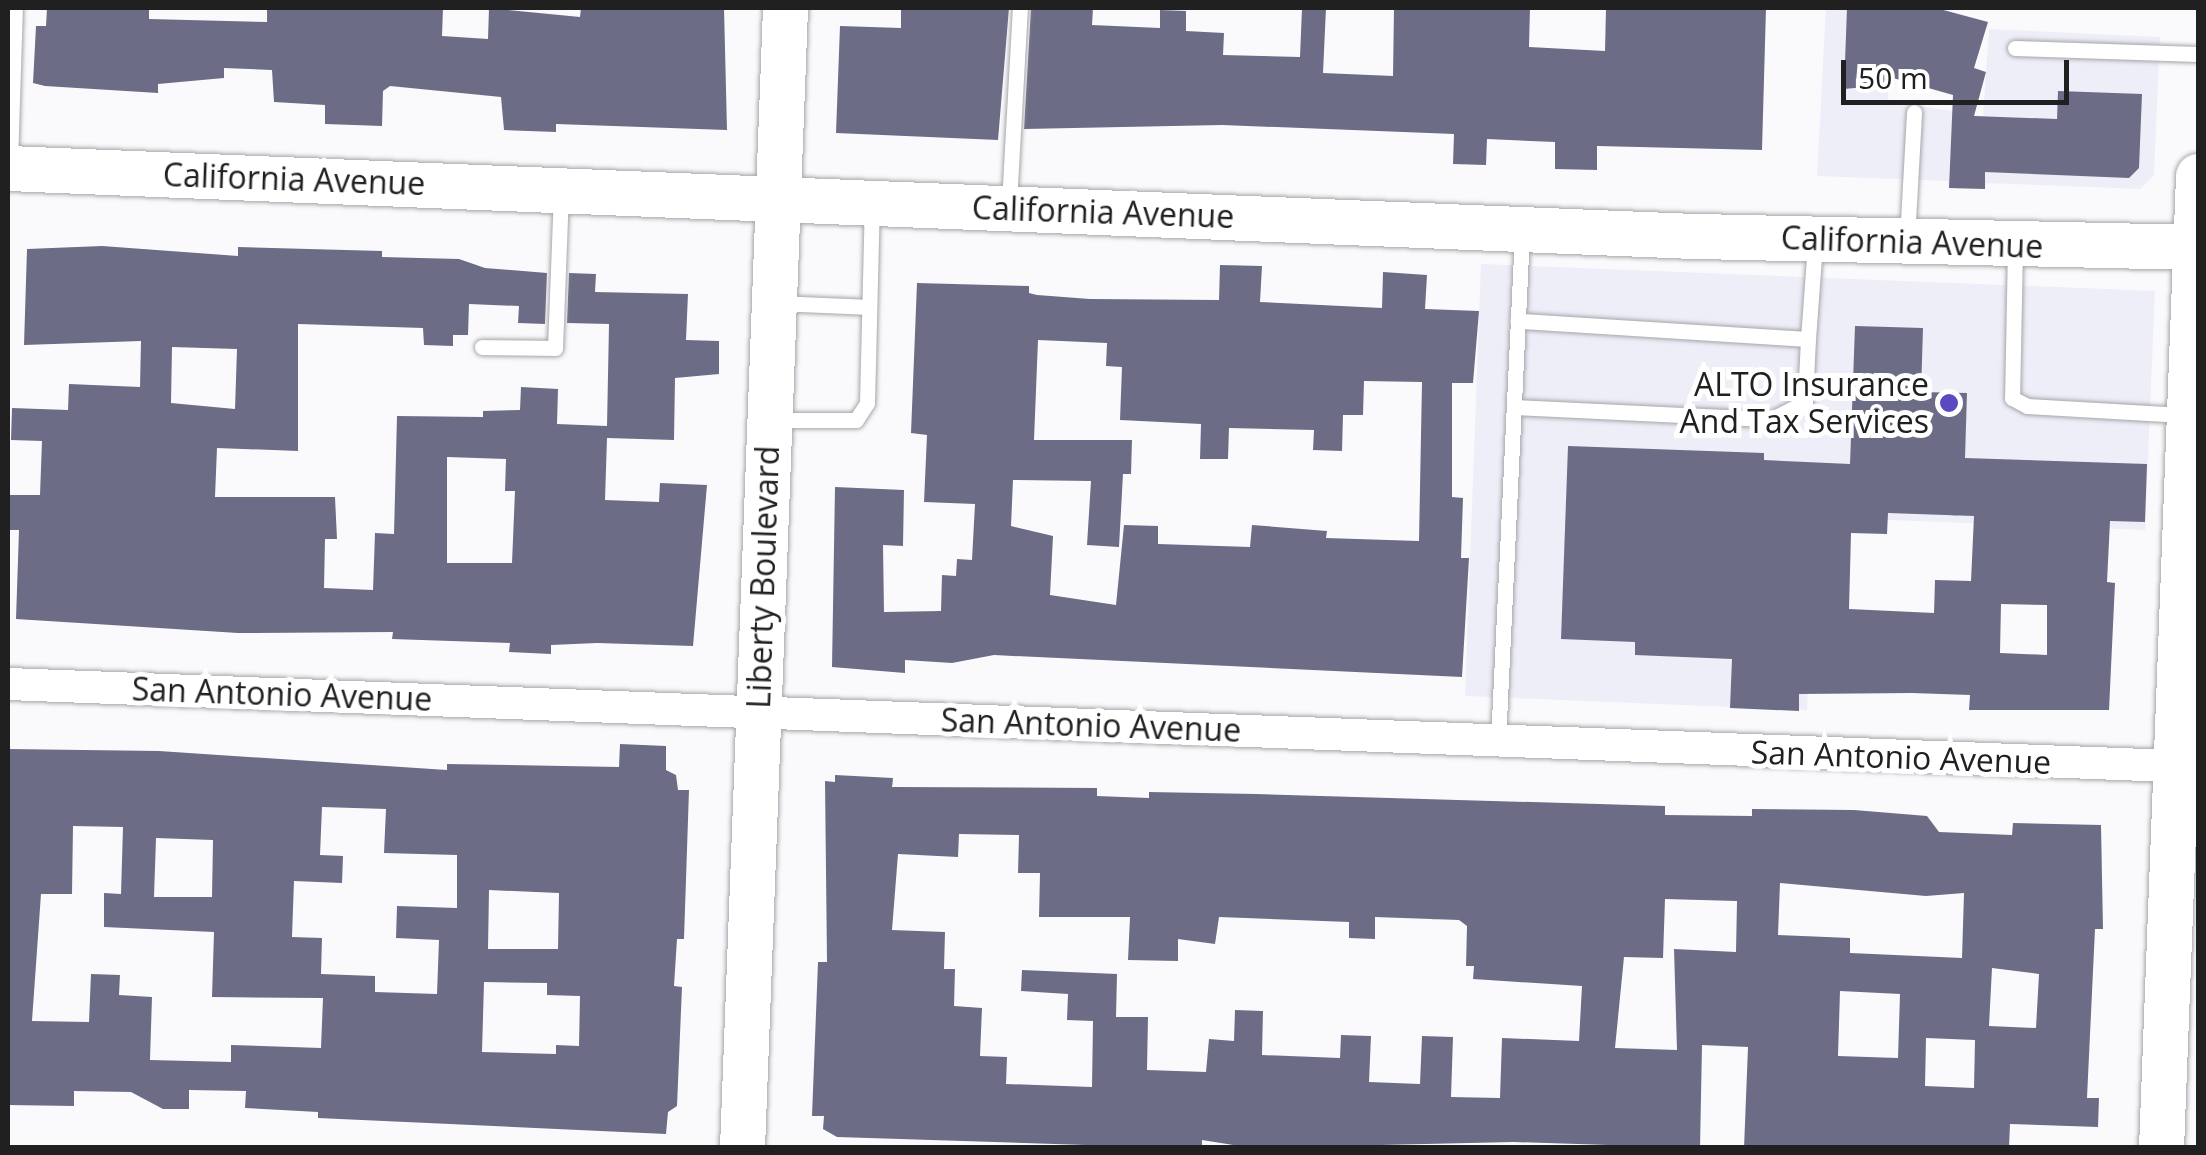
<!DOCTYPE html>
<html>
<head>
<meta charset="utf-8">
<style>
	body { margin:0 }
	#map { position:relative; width:2206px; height:1155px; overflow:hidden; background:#fafafd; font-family:"Open Sans",sans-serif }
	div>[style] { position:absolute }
	.built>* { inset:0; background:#edeef8 }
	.building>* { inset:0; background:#6c6c86 }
	.roads { filter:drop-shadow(0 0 2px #a5a6a9) drop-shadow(0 0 2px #a5a6a9) }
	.lane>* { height:15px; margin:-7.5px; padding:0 7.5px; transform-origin:7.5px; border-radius:7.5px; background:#fff }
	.street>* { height:32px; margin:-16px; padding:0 16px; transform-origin:16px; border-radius:16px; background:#fff }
	.secondary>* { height:45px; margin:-22.5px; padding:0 22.5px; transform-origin:22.5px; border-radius:22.5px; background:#fff }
	.dots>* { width:28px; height:28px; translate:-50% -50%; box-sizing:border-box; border:5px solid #fff; border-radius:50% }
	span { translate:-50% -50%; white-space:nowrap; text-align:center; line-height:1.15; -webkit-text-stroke:10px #fff; paint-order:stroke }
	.street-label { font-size:32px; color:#202021 }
	.poi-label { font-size:32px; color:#202021 }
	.right { translate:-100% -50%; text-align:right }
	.frame { position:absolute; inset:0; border:10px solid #202021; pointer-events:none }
	.scale { position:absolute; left:1841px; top:60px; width:228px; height:45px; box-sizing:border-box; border:5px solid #202021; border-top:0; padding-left:12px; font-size:30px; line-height:35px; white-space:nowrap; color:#202021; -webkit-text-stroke:8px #fff; paint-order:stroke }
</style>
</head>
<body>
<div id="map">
	<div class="built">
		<i style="clip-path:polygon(1826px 8px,1893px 8px,1888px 101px,1983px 116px,1989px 29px,2160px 37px,2154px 175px,2140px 189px,1986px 183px,1985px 189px,1949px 188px,1948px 181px,1817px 176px)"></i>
		<i style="clip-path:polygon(1481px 264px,2155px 291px,2145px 530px,1815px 517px,1807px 710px,1465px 696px)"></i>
	</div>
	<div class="building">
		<i style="clip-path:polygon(47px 8px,149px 8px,149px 19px,267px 22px,267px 8px,443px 8px,442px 36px,488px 39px,489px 8px,580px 17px,581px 8px,724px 8px,727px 130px,556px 124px,556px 132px,504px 130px,501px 97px,390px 86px,383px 91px,382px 126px,325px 124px,325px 105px,274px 102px,272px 70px,224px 68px,224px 78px,158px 84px,158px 93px,45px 86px,33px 83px,36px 26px,46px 26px)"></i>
		<i style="clip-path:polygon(901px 8px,1009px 8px,998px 140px,836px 133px,840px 26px,901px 28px)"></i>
		<i style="clip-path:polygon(1031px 8px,1093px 8px,1092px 25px,1160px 28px,1160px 10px,1186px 11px,1186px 31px,1224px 33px,1223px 55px,1300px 57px,1302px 8px,1326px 8px,1323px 73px,1393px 76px,1394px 8px,1530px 8px,1529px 47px,1605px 51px,1606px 8px,1766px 8px,1762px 150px,1597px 146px,1597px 170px,1555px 169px,1555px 142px,1487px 139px,1486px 165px,1453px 164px,1454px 134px,1222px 125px,1024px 129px)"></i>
		<i style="clip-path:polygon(1847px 8px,1936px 8px,1988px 22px,1974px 68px,1986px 72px,1974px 116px,2057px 119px,2058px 91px,2142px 94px,2139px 168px,2129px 178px,1985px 172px,1985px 189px,1949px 188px,1953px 95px,1886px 76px,1886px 85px,1844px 89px)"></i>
		<i style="clip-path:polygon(evenodd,102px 246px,238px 256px,238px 247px,382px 251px,382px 257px,459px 259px,485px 268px,547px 273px,545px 324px,518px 323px,519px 306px,469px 304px,468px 335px,453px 335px,453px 346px,424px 345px,423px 328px,298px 324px,298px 451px,217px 448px,215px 497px,335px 497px,337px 539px,325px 539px,324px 588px,373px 590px,375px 533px,394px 534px,397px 416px,483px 417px,483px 411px,520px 410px,521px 387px,558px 389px,557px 424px,607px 426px,609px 324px,567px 323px,569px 273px,596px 274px,595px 292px,688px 294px,686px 340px,719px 341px,719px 374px,675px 378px,674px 440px,607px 438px,605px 500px,659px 502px,660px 483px,707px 485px,693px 646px,597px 643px,551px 645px,551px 654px,509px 652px,510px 643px,392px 639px,393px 632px,238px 633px,16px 619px,19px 530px,8px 530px,8px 495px,40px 495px,42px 441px,11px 440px,12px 408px,68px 410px,69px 384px,140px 387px,141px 341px,24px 345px,27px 249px,102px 246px,172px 347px,237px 349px,235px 409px,171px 403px,172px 347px,102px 246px,447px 457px,506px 459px,505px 491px,515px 491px,512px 563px,447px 563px,447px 457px)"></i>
		<i style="clip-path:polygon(evenodd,1220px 265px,1262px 266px,1260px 302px,1382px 308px,1383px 272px,1427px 275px,1425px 309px,1479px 311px,1473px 383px,1452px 383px,1452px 497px,1463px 498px,1461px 558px,1469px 558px,1462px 677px,994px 655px,952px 663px,905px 660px,905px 673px,832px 667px,835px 487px,904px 490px,903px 546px,883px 545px,884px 612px,941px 611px,942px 575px,956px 576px,957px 559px,972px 560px,975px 504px,924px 502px,927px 435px,911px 433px,917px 283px,1029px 286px,1029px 293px,1037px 295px,1090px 299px,1219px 300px,1220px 265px,1038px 340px,1107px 343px,1106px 366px,1122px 367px,1120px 420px,1201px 424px,1200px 459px,1228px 459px,1229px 428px,1314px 430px,1313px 450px,1342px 451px,1343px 415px,1363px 415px,1364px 381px,1422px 382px,1419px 541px,1326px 538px,1327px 531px,1252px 525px,1250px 547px,1158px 544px,1158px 526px,1124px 525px,1116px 605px,1050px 595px,1053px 536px,1011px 526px,1013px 480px,1091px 481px,1087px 545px,1119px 547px,1123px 474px,1131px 474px,1132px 440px,1034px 440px,1038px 340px)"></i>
		<i style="clip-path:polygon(evenodd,1855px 326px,1923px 328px,1921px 392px,1967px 393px,1965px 458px,2147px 464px,2145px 522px,2110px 521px,2107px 582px,2115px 583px,2109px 710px,1969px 710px,1970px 695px,1912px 693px,1799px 694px,1799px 711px,1730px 708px,1732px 659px,1635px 655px,1635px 642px,1561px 639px,1568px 446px,1764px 453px,1764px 460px,1850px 464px,1855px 326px,1888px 513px,1974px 516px,1971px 581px,1935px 580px,1934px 613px,1849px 609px,1851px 533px,1887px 534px,1888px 513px,1855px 326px,2001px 604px,2047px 605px,2047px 655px,2000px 653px,2001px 604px)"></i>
		<i style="clip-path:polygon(evenodd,620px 744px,666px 746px,666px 770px,676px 775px,678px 790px,689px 790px,684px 939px,677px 939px,674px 986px,682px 987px,677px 1106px,668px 1112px,666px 1134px,318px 1118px,318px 1112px,245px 1108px,246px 1091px,189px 1090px,189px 1109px,163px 1109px,131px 1092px,74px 1091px,74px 1106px,8px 1105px,8px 749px,159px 751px,447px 770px,447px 764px,619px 767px,620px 744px,322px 807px,386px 809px,384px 853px,457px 855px,457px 908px,397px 906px,396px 938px,439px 940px,437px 994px,375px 992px,375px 976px,321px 974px,322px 938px,292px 937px,294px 881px,342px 883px,343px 856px,320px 855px,322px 807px,620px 744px,73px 826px,123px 827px,121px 894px,104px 893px,104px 927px,214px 932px,212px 997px,323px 998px,321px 1048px,231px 1045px,231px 1062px,150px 1060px,152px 997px,119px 995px,120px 975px,91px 974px,89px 1022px,32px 1021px,41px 894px,72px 894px,73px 826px,620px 744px,156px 838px,213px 840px,212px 897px,154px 897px,156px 838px,620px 744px,489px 890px,559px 893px,558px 949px,488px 949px,489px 890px,620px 744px,484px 982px,547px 983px,547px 995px,580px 996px,579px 1046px,556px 1045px,556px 1054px,482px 1052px,484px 982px)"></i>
		<i style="clip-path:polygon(evenodd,835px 775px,893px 778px,892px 787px,1097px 788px,1097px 796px,1149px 798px,1149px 792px,1256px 794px,1665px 806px,1665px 815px,1752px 816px,1752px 809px,1854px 810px,1927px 816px,1939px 832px,2012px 835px,2013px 823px,2101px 825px,2103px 929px,2095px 929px,2087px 1098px,2099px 1098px,2098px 1127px,2010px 1124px,2009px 1148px,1744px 1148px,1748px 1047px,1702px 1045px,1700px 1148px,1514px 1142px,1252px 1148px,1202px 1140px,1202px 1148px,1177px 1148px,837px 1137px,823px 1129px,824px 1116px,812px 1116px,818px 962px,827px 962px,825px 781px,835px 782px,835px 775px,959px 834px,1019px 835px,1018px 873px,1040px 873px,1039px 917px,1130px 917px,1128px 960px,1178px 961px,1178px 939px,1215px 944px,1219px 917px,1349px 922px,1349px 938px,1375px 939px,1375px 917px,1459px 920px,1467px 926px,1466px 966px,1474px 966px,1473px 979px,1582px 986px,1579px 1041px,1502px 1038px,1500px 1098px,1451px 1097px,1453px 1037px,1422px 1036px,1420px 1084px,1369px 1082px,1371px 1036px,1341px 1035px,1340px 1058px,1262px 1055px,1263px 1011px,1235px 1010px,1234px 1041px,1209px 1039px,1206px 1072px,1147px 1070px,1148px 1017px,1116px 1017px,1117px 974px,1022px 970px,1021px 991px,1068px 994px,1067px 1020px,1093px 1021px,1092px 1087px,1006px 1084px,1007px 1057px,980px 1056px,982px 1008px,954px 1006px,955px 969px,944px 969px,945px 932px,892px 930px,898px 854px,958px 857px,959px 834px,835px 775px,1780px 883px,1926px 896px,1964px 893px,1962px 958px,1850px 953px,1850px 938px,1778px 935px,1780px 883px,835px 775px,1665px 899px,1737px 901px,1736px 952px,1674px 949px,1677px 1050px,1615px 1048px,1624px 957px,1663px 958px,1665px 899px,835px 775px,1992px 968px,2039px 974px,2036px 1028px,1989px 1026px,1992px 968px,835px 775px,1840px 991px,1900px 994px,1898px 1058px,1838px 1056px,1840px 991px,835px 775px,1926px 1038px,1975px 1040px,1974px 1088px,1925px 1086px,1926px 1038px)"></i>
	</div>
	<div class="roads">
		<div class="lane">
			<i style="left:2015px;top:48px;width:183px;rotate:1.9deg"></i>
			<i style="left:10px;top:163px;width:155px;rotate:-88.2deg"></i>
			<i style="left:1009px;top:203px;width:195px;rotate:-86.8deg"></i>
			<i style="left:1907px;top:239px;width:127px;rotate:-86.8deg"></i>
			<i style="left:2015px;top:247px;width:151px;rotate:91.1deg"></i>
			<i style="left:2012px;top:398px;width:17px;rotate:28deg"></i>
			<i style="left:2027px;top:406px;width:156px;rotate:3.3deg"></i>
			<i style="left:778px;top:303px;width:91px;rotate:2.5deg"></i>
			<i style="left:1808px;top:339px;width:95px;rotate:-85.8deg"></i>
			<i style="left:482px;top:347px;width:73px;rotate:0.8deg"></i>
			<i style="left:555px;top:348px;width:154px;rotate:-87.8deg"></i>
			<i style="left:1514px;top:407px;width:258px;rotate:2.7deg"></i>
			<i style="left:1772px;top:419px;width:37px;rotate:-27deg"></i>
			<i style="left:1805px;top:402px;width:63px;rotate:-87.3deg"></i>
			<i style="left:1808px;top:339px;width:291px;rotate:-176.4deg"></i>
			<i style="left:773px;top:420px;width:83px"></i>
			<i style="left:856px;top:420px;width:20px;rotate:-57deg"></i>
			<i style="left:867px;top:403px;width:199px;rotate:-88.6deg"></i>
			<i style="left:1498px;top:742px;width:510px;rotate:-87.3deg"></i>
		</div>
		<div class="street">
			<i style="left:8px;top:684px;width:2169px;rotate:2.17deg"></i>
		</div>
		<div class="secondary">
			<i style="left:8px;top:168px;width:1690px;rotate:2.31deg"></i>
			<i style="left:1697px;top:236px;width:501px;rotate:1.26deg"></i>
			<i style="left:742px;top:1148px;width:1141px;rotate:-87.84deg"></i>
			<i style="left:2161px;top:1148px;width:973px;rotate:-87.82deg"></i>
		</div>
	</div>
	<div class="dots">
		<i style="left:1949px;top:403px;background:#5b49c1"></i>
	</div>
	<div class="street-label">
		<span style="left:294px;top:179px;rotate:2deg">California Avenue</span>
		<span style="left:1103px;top:212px;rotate:2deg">California Avenue</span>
		<span style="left:1912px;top:242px;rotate:2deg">California Avenue</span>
		<span style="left:763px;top:577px;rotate:-88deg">Liberty Boulevard</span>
		<span style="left:282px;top:694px;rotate:2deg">San Antonio Avenue</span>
		<span style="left:1091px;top:725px;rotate:2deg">San Antonio Avenue</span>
		<span style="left:1901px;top:757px;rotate:2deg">San Antonio Avenue</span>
	</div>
	<div class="poi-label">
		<span class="right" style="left:1929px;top:403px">ALTO Insurance<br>And Tax Services</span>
	</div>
	<div class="frame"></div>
	<div class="scale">50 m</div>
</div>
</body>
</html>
